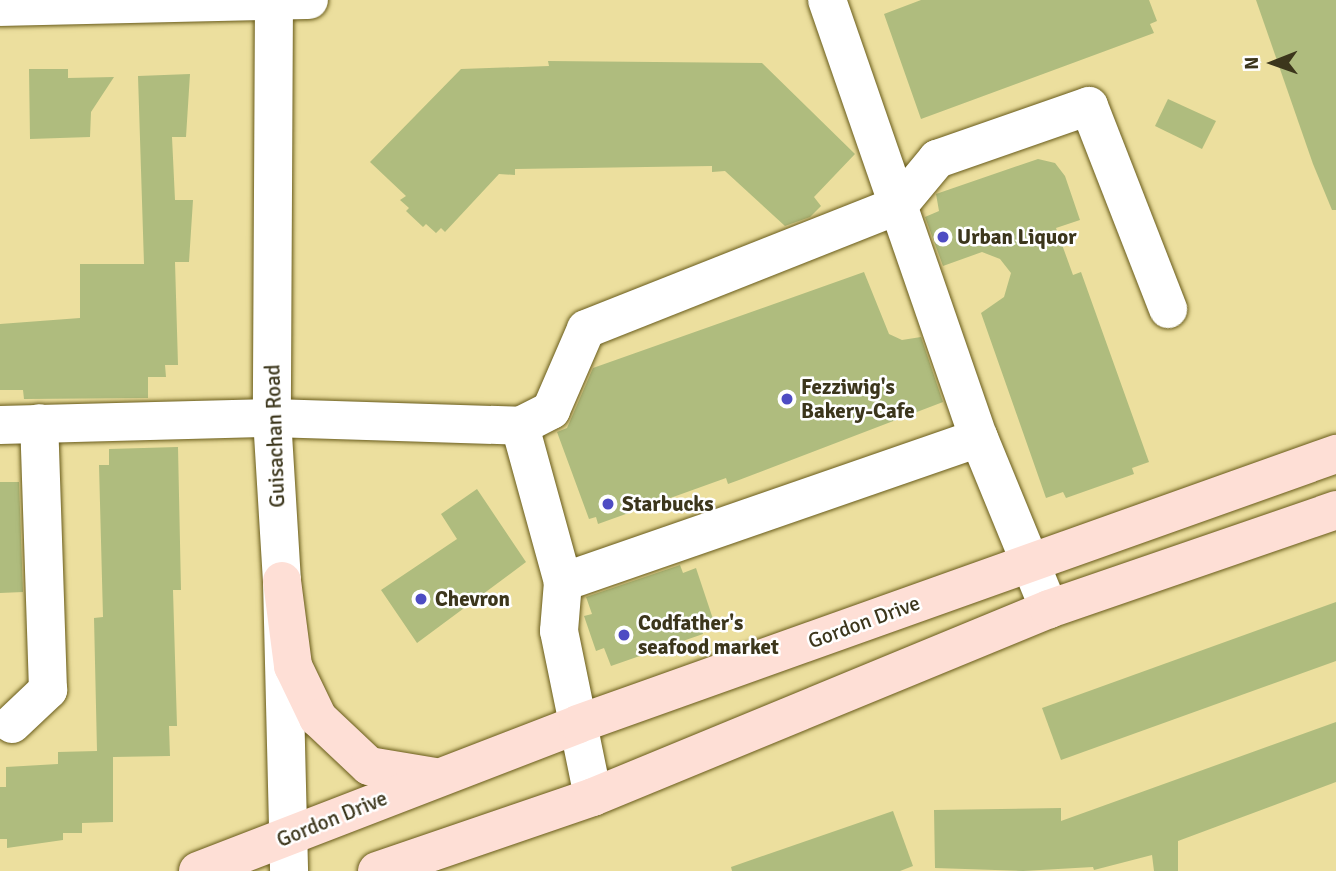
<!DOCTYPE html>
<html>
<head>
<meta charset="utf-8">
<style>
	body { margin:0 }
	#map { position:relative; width:1336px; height:871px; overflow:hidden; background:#ecdf9e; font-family:Signika,sans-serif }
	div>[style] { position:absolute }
	.building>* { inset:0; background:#afbc7e }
	.roads { filter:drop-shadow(0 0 2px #685b1a) drop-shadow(0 0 2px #685b1a) }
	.minor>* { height:38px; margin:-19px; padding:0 19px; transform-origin:19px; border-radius:19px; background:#fff }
	.major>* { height:38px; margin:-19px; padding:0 19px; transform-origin:19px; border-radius:19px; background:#fedfd6 }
	.dots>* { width:19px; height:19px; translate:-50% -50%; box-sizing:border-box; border:4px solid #fff; border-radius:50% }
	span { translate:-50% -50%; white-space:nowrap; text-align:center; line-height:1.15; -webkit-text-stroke:5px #fff; paint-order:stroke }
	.poi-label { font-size:21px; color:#3c361c; font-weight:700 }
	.left { translate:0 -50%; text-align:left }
	.street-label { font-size:21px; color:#3c361c }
	.north { position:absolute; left:1238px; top:28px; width:70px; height:70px; -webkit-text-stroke:5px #fff; paint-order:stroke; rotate:269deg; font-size:19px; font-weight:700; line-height:28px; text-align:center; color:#3c361c }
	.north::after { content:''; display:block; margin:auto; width:24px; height:32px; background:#3c361c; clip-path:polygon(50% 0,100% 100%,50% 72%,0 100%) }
</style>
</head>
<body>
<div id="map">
	<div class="building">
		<i style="clip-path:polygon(921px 0,1149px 0,1157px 21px,1150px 24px,1154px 33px,921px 119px,884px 14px)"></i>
		<i style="clip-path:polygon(1256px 0,1336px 0,1336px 210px,1332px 210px,1313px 164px)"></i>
		<i style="clip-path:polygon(548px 61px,762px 63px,855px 154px,814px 197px,821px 206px,810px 217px,785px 226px,725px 171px,712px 172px,712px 166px,515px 169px,515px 175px,499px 174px,445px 232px,441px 228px,436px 233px,426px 224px,423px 227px,406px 211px,409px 208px,400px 200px,406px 196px,370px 162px,461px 69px,549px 66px)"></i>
		<i style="clip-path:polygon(29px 69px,68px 69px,68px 78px,114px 77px,91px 112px,90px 137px,30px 139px)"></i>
		<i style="clip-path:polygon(190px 74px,186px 137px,172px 137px,175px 200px,193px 200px,189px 262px,175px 262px,178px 365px,165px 365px,166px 377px,148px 377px,148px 398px,24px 399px,23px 390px,0 390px,0 324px,80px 318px,80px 264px,144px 264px,138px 76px)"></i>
		<i style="clip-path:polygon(1168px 99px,1216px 121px,1202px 149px,1155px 126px)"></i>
		<i style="clip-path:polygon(1038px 159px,1055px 163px,1065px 176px,1080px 220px,1056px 228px,1073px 275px,1081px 272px,1149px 462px,1132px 468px,1134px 474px,1066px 498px,1063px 492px,1046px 498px,981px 313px,1004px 297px,1011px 273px,1000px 259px,982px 252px,943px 266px,925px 217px,939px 211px,936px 194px)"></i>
		<i style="clip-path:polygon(864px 272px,889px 334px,902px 340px,921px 337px,943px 402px,739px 480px,728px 484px,726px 478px,598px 524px,596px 517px,589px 519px,557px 432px,567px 428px,593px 368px)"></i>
		<i style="clip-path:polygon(178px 447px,181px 590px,173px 590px,177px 726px,169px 726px,170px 756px,113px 757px,113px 822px,82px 823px,82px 833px,63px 833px,63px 840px,7px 848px,7px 839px,0 839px,0 787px,6px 787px,6px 767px,58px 764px,58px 752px,97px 751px,94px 618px,103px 617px,99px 465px,109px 465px,109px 449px)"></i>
		<i style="clip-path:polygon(0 482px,19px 482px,23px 592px,0 593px)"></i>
		<i style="clip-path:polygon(477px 489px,526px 562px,417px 643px,381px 590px,457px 539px,441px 514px)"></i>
		<i style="clip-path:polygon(680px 565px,683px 573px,696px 568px,713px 619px,700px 623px,703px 634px,611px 666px,604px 648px,596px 651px,584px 616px,592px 614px,586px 597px)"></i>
		<i style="clip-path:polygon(1336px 602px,1336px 661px,1061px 760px,1042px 708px)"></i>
		<i style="clip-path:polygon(1336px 722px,1336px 782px,1178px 841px,1178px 871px,1154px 871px,1152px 855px,1094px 870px,1093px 867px,1023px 871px,935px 868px,934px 810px,1061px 808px,1061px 821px)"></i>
		<i style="clip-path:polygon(893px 811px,913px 866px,900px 871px,732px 871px,731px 867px)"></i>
	</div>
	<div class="roads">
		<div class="minor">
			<i style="left:274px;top:0;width:418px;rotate:90.3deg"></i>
			<i style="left:272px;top:418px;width:163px;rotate:86.5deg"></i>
			<i style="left:282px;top:581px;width:290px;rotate:88.6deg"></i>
			<i style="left:827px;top:0;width:464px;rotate:70.9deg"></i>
			<i style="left:979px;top:438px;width:185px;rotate:67.7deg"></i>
			<i style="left:0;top:7px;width:309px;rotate:-1.3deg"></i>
			<i style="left:0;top:425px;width:272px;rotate:-1.5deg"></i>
			<i style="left:272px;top:418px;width:248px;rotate:1.8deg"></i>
			<i style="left:520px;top:426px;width:35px;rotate:-27deg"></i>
			<i style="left:551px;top:410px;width:88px;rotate:-66.6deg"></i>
			<i style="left:586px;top:329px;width:337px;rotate:-21.6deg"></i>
			<i style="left:899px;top:205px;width:60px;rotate:-50.4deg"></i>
			<i style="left:937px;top:159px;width:161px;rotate:-19.2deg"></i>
			<i style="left:1089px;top:106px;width:218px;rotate:68.7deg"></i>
			<i style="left:520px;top:426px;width:162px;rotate:74.6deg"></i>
			<i style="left:563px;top:582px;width:49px;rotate:94.7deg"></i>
			<i style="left:559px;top:631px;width:169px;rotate:78.4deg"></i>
			<i style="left:563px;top:582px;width:440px;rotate:-19.1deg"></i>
			<i style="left:12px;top:724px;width:50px;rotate:-43.4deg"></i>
			<i style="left:48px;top:690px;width:267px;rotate:-91.9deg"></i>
		</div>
		<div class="major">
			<i style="left:282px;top:581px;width:86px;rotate:82.6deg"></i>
			<i style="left:293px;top:666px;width:58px;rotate:64.3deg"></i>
			<i style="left:318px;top:718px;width:70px;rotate:43.3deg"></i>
			<i style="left:369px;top:766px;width:67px;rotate:9.5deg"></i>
			<i style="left:198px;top:871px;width:407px;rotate:-21.1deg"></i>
			<i style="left:578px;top:724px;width:805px;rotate:-19.61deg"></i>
			<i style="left:377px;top:871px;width:228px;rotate:-18.9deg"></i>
			<i style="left:593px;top:797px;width:493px;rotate:-22.4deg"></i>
			<i style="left:1049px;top:609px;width:304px;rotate:-19deg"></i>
		</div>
	</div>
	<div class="dots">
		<i style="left:943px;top:237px;background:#4e4cc3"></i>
		<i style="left:787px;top:399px;background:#4e4cc3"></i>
		<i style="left:608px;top:504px;background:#4e4cc3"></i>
		<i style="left:421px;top:599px;background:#4e4cc3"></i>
		<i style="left:624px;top:635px;background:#4e4cc3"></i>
	</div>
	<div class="poi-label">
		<span class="left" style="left:957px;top:237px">Urban Liquor</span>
		<span class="left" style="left:801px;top:399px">Fezziwig's<br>Bakery-Cafe</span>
		<span class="left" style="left:622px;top:504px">Starbucks</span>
		<span class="left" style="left:435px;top:599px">Chevron</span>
		<span class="left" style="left:638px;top:635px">Codfather's<br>seafood market</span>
	</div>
	<div class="street-label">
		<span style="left:275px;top:436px;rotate:-92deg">Guisachan Road</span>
		<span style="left:864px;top:622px;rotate:-20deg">Gordon Drive</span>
		<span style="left:332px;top:819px;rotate:-22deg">Gordon Drive</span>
	</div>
	<div class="north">N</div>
</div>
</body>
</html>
